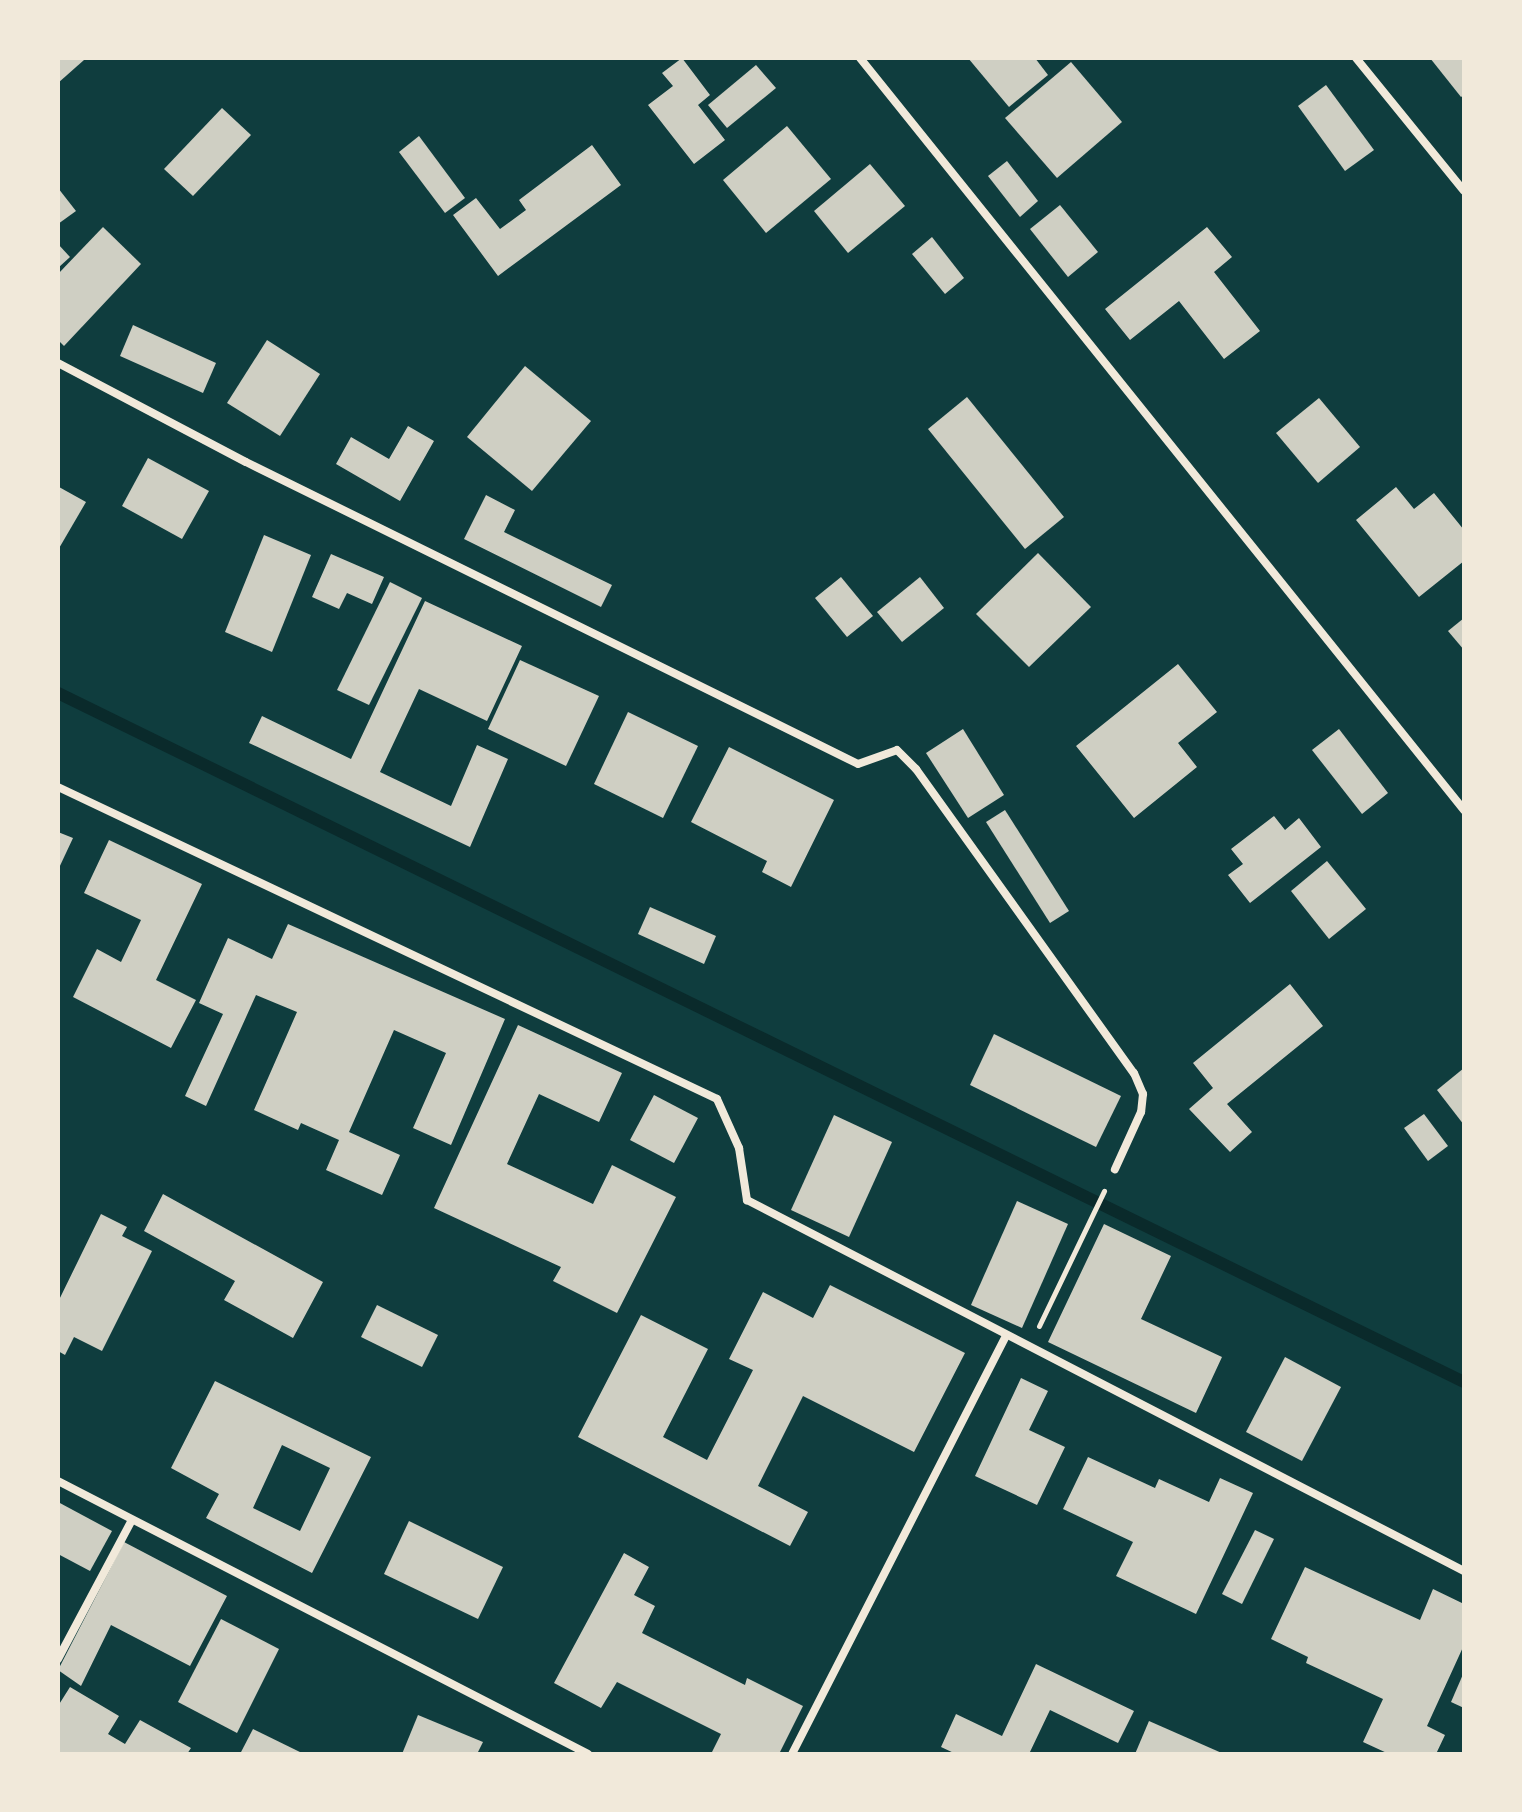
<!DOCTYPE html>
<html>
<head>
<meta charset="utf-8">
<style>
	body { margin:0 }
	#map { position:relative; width:1522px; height:1812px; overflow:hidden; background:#0f3d3e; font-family:Ubuntu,sans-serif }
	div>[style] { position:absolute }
	.stream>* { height:12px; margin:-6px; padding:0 6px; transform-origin:6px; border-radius:6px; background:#0a2a2b }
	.building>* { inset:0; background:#cfcfc3 }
	.path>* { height:5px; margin:-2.5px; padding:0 2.5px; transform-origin:2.5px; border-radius:2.5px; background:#f1e9da }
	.minor>* { height:8px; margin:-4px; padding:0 4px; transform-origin:4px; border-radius:4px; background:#f1e9da }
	span { translate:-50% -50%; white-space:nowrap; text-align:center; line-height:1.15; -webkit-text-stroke:7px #f1e9da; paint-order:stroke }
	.frame { position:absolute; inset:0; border:60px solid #f1e9da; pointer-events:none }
</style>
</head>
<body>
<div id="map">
	<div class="stream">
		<i style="left:58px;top:693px;width:1566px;rotate:26.11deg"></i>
	</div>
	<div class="building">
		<i style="clip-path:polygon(58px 58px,82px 58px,84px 60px,58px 83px)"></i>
		<i style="clip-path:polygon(682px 58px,710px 95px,698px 105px,725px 140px,694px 164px,648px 105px,673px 86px,662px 73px)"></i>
		<i style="clip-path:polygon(968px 58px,1035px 58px,1048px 75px,1009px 107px)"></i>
		<i style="clip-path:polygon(1430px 58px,1464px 58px,1464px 95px,1461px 97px)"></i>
		<i style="clip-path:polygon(1071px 62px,1122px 122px,1057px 178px,1005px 118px)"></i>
		<i style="clip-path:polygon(756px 65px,776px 88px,727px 128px,708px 105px)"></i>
		<i style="clip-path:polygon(1326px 85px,1374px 150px,1345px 171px,1298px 106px)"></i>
		<i style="clip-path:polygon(222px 108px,251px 135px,193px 196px,164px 169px)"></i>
		<i style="clip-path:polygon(787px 126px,831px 179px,766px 233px,723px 180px)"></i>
		<i style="clip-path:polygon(419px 136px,465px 198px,445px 213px,399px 152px)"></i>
		<i style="clip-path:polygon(592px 145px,621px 185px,498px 276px,453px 215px,476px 198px,500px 229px,526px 210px,519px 200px)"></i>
		<i style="clip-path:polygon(1007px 161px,1038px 201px,1020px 217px,988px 176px)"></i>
		<i style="clip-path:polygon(870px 164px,905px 206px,848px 253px,814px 211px)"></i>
		<i style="clip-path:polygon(58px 188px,76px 211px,58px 224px)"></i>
		<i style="clip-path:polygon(1060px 205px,1098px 252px,1068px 277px,1030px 229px)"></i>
		<i style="clip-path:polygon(103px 227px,141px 264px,64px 346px,58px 340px,58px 274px)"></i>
		<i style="clip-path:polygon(1207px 227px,1232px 257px,1214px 272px,1260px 331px,1224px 359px,1179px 301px,1130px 340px,1105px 309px)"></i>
		<i style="clip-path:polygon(932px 237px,964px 278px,945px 294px,912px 254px)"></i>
		<i style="clip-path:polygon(58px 244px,70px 257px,58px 268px)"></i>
		<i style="clip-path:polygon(133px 325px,216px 363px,203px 393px,120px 356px)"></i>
		<i style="clip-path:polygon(267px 340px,320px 374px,280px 436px,227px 403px)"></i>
		<i style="clip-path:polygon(525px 366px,591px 421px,532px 491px,467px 437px)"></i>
		<i style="clip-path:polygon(967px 397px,1064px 517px,1025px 549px,928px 429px)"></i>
		<i style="clip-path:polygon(1319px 398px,1360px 447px,1318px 483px,1276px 433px)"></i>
		<i style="clip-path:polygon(408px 426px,434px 441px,400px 501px,336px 464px,351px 437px,389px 459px)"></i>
		<i style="clip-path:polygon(148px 458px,209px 491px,182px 539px,122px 506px)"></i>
		<i style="clip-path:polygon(59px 487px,86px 502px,58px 550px,58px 490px)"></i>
		<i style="clip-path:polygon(1396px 487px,1414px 509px,1434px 493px,1464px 530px,1464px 561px,1419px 597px,1356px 520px)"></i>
		<i style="clip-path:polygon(486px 495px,515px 510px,504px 532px,612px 585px,601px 607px,464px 539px)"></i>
		<i style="clip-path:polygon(264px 535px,311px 555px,272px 652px,225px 632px)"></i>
		<i style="clip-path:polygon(1038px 553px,1091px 607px,1029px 667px,976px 614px)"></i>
		<i style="clip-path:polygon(331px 554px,384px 577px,372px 604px,347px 593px,339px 609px,312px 597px)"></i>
		<i style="clip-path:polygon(841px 577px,873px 616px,847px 637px,815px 598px)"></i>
		<i style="clip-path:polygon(920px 577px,944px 608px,902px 642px,877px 612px)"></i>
		<i style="clip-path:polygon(390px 582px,422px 598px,369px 705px,337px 690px)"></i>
		<i style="clip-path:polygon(425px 601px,522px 646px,487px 721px,419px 689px,380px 772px,451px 806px,477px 745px,508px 759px,470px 847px,249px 743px,262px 716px,351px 759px)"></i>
		<i style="clip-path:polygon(1464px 618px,1464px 650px,1448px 631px)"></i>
		<i style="clip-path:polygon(520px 660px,599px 696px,566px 766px,488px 729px)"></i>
		<i style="clip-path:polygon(1178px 664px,1217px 712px,1178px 743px,1197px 767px,1134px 818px,1076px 746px)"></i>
		<i style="clip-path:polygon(628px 712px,698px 746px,663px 818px,594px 784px)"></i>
		<i style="clip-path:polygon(963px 729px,1004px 795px,968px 818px,926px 753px)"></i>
		<i style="clip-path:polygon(1339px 729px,1388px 793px,1362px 814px,1312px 750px)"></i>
		<i style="clip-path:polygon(729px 747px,834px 800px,791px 887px,762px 872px,767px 861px,691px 822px)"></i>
		<i style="clip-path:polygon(1005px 810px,1069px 911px,1050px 923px,986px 822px)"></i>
		<i style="clip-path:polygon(1274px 816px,1285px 830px,1299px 818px,1321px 847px,1250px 903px,1228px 875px,1243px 864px,1231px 849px)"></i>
		<i style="clip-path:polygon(58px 832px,73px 838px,58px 870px)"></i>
		<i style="clip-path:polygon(109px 840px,202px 884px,156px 980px,196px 1000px,171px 1048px,73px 997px,97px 949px,121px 962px,141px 920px,84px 893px)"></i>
		<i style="clip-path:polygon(1327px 861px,1366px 909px,1329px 939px,1291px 891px)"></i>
		<i style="clip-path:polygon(650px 907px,716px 936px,704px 964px,638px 934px)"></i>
		<i style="clip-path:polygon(288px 924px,505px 1019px,451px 1145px,413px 1128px,446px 1053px,394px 1030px,349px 1132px,400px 1155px,382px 1195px,326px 1170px,339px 1140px,301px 1123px,298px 1130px,254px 1110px,297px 1012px,256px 995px,206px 1106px,185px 1096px,223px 1014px,199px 1003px,228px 938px,272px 959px)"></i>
		<i style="clip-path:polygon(1290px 984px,1323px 1026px,1227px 1104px,1252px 1132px,1230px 1152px,1189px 1109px,1213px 1088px,1193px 1063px)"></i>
		<i style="clip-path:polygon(518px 1025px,622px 1073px,599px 1122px,539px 1094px,507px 1164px,593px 1204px,612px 1165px,676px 1197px,617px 1313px,553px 1281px,561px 1267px,434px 1208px)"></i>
		<i style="clip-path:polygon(994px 1034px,1121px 1096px,1096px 1147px,970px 1085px)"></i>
		<i style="clip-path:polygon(1464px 1068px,1464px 1125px,1437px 1090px)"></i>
		<i style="clip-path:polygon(654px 1095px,698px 1118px,674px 1163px,630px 1140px)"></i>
		<i style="clip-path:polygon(1424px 1114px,1448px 1146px,1428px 1161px,1404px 1128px)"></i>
		<i style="clip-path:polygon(834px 1115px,892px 1142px,849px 1237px,791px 1210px)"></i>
		<i style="clip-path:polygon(163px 1194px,323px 1282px,293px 1338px,224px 1300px,235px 1281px,144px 1231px)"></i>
		<i style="clip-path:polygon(1017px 1201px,1068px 1224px,1022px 1328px,971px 1305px)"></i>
		<i style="clip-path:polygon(101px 1214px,127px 1227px,122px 1236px,152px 1251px,102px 1351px,74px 1337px,65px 1355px,58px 1351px,58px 1302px)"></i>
		<i style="clip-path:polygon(1104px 1224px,1171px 1256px,1141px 1319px,1222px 1357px,1196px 1413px,1048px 1342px)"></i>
		<i style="clip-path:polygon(830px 1285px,965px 1353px,914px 1452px,803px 1396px,758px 1486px,808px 1512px,790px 1546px,578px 1437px,641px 1315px,708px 1349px,663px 1437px,707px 1460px,753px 1370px,729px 1359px,763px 1292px,813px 1318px)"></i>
		<i style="clip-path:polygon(377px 1305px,438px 1335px,422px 1367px,361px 1337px)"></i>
		<i style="clip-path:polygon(1285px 1357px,1341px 1387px,1302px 1461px,1246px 1432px)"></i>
		<i style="clip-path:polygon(1021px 1378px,1048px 1391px,1029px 1430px,1065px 1447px,1037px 1505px,975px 1476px)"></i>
		<i style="clip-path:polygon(evenodd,215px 1381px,371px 1457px,312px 1573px,206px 1518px,219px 1494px,171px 1468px,215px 1381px,282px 1445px,330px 1468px,300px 1531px,253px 1508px,282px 1445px)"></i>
		<i style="clip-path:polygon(1088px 1457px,1155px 1488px,1159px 1479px,1209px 1502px,1220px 1478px,1253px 1493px,1196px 1614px,1116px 1576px,1133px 1542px,1063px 1509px)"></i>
		<i style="clip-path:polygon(58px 1502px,112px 1531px,90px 1571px,58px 1554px)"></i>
		<i style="clip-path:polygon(409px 1521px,503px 1567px,478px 1619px,384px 1574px)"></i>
		<i style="clip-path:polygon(1255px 1530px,1274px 1539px,1242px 1604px,1222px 1594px)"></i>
		<i style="clip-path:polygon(124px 1542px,227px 1596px,190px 1666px,111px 1625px,81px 1686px,58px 1670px)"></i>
		<i style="clip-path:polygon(624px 1553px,649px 1567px,634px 1595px,655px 1606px,642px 1633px,745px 1685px,747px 1678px,803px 1706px,779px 1754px,711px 1754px,721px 1734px,617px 1682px,601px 1708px,554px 1683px)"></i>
		<i style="clip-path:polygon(1305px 1567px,1420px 1620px,1433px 1589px,1464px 1604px,1464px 1645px,1427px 1726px,1445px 1735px,1436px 1754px,1389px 1754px,1363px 1742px,1383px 1699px,1306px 1663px,1308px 1657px,1271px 1639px)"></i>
		<i style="clip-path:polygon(221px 1619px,279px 1649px,237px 1733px,178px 1702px)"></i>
		<i style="clip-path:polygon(1036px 1664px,1134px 1711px,1118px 1743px,1050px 1710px,1029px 1754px,956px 1754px,941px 1747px,956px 1714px,1002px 1736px)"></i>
		<i style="clip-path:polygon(1464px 1672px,1464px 1708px,1451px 1702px)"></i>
		<i style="clip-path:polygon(70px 1687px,119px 1716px,108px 1734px,125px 1744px,140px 1720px,191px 1748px,187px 1754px,58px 1754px,58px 1706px)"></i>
		<i style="clip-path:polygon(418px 1715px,483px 1742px,477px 1754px,402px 1754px)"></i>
		<i style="clip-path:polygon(1149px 1721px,1224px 1754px,1135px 1754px)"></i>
		<i style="clip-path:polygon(253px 1729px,304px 1754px,240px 1754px)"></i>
	</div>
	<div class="path">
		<i style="left:1039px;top:1326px;width:150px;rotate:-64.3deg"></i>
	</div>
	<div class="minor">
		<i style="left:860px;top:58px;width:965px;rotate:51.23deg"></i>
		<i style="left:1356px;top:58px;width:171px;rotate:50.9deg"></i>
		<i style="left:58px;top:363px;width:212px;rotate:27.8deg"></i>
		<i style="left:246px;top:462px;width:682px;rotate:26.26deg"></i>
		<i style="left:858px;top:764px;width:41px;rotate:-19.7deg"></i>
		<i style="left:897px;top:750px;width:27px;rotate:45deg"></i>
		<i style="left:916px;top:769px;width:374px;rotate:54.4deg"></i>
		<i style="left:1134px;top:1073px;width:23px;rotate:67deg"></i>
		<i style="left:1143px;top:1094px;width:18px;rotate:96deg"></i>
		<i style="left:1141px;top:1112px;width:63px;rotate:114.5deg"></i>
		<i style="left:58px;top:787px;width:729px;rotate:25.33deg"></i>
		<i style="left:717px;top:1099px;width:54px;rotate:65.8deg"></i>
		<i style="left:739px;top:1148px;width:53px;rotate:81.3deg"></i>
		<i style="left:747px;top:1200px;width:807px;rotate:27.36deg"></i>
		<i style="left:58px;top:1481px;width:596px;rotate:27.25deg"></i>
		<i style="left:58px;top:1659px;width:157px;rotate:-62deg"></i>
		<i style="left:792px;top:1754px;width:468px;rotate:-62.9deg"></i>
	</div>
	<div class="frame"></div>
</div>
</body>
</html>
